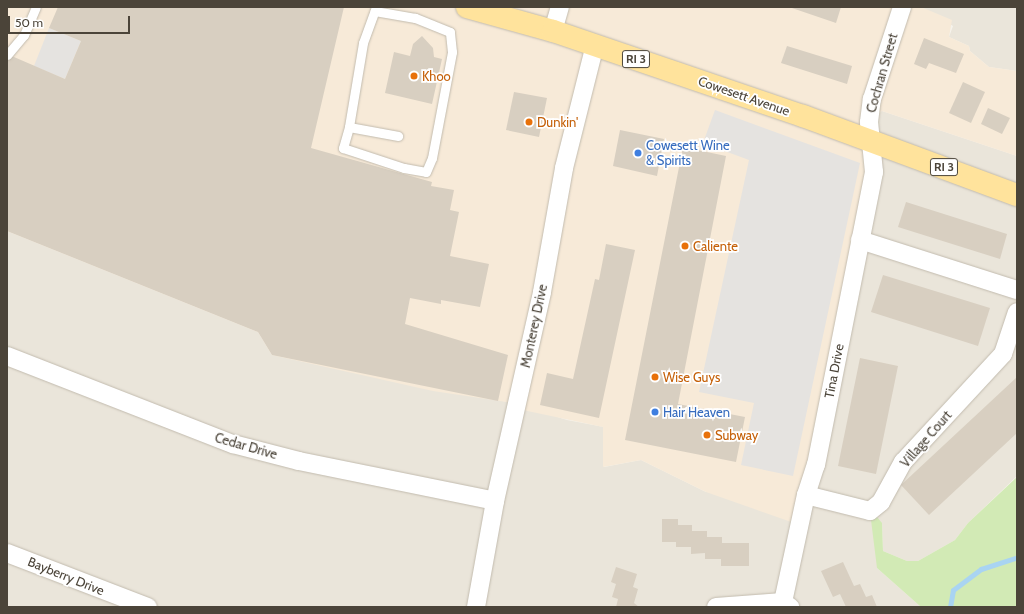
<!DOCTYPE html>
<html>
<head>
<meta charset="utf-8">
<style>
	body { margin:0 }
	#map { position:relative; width:1024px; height:614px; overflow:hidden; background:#f6f3ec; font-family:Cabin,sans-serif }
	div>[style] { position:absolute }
	.residential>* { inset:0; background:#eae5da }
	.commercial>* { inset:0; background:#f7ead8 }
	.green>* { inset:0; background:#d2eab5 }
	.parking>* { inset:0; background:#e5e3e0 }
	.stream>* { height:5px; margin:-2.5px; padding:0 2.5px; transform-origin:2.5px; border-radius:2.5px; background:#a9d4f2 }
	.building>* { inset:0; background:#d8cfc1 }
	.roads { filter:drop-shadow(0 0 1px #c2bbae) drop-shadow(0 0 1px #c2bbae) }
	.service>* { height:9px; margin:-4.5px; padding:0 4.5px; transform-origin:4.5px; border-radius:4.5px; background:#fff }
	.minor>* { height:18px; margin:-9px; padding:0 9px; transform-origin:9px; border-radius:9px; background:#fff }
	.primary>* { height:22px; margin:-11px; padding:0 11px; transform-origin:11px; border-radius:11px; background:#ffe39c }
	.dots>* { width:11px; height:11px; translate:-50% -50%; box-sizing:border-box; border:2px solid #fff; border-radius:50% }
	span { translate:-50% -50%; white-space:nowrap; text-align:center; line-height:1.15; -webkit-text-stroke:3.5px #fff; paint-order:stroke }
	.shield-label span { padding:1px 3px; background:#fff; border:1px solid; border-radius:3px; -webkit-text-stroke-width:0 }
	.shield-label { font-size:12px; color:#4b4439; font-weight:700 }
	.street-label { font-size:13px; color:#4b4439 }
	.food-label { font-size:13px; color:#c56008 }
	.left { translate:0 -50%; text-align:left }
	.shop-label { font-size:13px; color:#366cbe }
	.frame { position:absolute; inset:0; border:8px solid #4b4439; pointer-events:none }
	.scale { position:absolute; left:8px; top:16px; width:122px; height:18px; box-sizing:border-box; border:2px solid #4b4439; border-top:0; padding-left:5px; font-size:12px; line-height:14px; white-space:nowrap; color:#4b4439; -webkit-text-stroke:3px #fff; paint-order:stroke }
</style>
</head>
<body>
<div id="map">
	<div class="residential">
		<i style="clip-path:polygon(921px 7px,1017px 7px,1017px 71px,989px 67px,970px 51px,969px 46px,949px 37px,953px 26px)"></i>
		<i style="clip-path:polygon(882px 111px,1017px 156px,1017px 476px,968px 523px,955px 540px,918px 561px,907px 561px,883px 551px,882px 523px,877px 568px,921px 607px,7px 607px,7px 231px,258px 332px,272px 355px,513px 403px,567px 420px,604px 427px,604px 467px,641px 460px,706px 492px,870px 144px,879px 113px)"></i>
	</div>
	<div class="commercial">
		<i style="clip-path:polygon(7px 7px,921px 7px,952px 20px,949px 37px,969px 46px,970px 51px,989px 67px,1017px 71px,1017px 156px,882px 111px,879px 113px,797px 524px,706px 492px,641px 460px,603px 467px,603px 427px,518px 409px,513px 403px,433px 391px,272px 355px,258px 332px,7px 231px)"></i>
	</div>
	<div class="green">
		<i style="clip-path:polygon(1017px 477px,1017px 607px,921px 607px,877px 568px,870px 512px,872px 511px,882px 523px,883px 551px,907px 561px,918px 561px,955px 540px,968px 523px)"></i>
	</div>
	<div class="parking">
		<i style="clip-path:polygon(49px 28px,81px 41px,65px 79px,34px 66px)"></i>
		<i style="clip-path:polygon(715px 110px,860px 163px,793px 476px,741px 465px,754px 403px,699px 392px,749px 160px,703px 143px)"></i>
	</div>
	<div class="stream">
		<i style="left:950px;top:607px;width:17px;rotate:-80deg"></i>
		<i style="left:953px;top:590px;width:35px;rotate:-37deg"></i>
		<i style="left:981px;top:569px;width:38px;rotate:-18deg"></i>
	</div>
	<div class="building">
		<i style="clip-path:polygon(58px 7px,344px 7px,311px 148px,432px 182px,431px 186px,454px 190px,450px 210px,459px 212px,450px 256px,489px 264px,480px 307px,441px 300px,441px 304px,410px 298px,405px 324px,508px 355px,498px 401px,272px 355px,258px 332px,7px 231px,7px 54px,65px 79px,81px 41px,49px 28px)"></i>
		<i style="clip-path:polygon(789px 7px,841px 7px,836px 23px)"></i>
		<i style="clip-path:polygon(422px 36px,433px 48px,434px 57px,442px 59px,432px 104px,385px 93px,394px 52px,410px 56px,413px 44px)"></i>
		<i style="clip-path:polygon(924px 38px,964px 54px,956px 73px,929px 63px,926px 69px,914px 64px)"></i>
		<i style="clip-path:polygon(787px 46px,852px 66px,847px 84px,781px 63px)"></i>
		<i style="clip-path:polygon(963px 82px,985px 92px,971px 123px,949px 113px)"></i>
		<i style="clip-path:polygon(514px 92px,547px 98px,539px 137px,506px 130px)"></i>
		<i style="clip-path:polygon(988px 108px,1010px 118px,1002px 134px,981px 124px)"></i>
		<i style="clip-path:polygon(620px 130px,664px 139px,657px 176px,613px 166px)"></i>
		<i style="clip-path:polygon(683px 147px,726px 156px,678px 404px,745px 417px,736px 462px,625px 440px)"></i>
		<i style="clip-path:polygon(906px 202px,1007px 234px,1000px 259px,898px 227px)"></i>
		<i style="clip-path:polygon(606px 244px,635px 250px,599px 418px,540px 405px,547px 373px,573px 379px,595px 279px,599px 280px)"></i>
		<i style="clip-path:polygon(883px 275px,990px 308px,978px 346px,871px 312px)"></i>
		<i style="clip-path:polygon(860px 358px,898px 366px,876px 474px,838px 466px)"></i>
		<i style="clip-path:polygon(1017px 377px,1017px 433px,929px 515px,901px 485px)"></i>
		<i style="clip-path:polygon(662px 519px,678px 519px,678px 525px,692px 525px,692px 531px,707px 531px,707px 537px,722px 537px,722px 543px,749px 543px,749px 566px,721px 566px,721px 559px,705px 559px,705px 553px,691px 554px,691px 547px,676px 547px,676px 542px,662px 542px)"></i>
		<i style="clip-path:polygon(843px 562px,854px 586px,860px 584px,866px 597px,872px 595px,877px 607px,846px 607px,840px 594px,833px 597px,821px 571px)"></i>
		<i style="clip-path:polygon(616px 567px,637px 574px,633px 587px,638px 589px,634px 603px,639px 607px,616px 607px,618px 599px,612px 597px,616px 584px,611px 582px)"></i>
	</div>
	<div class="roads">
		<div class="service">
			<i style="left:376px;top:7px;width:38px;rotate:110deg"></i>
			<i style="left:363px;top:43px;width:85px;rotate:99.5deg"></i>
			<i style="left:349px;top:127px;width:50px;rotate:10.4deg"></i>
			<i style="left:7px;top:55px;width:26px;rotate:-50deg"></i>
			<i style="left:24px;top:35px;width:30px;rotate:-67deg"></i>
			<i style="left:349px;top:127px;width:22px;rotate:106deg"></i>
			<i style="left:343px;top:148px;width:64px;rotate:18.2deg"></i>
			<i style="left:404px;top:168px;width:22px;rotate:10deg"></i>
			<i style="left:426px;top:172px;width:15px;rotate:-67deg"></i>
			<i style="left:432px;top:158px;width:108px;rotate:-79.3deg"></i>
			<i style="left:452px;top:52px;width:20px;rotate:-96deg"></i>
			<i style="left:450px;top:32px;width:38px;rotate:-158deg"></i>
			<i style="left:415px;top:18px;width:41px;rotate:-170.1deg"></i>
		</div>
		<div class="minor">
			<i style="left:553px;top:31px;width:25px;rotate:-74deg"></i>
			<i style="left:860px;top:240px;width:165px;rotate:17.7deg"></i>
			<i style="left:7px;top:356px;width:243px;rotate:21.3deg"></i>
			<i style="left:233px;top:444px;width:68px;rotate:14.4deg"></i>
			<i style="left:299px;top:461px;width:200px;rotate:11.5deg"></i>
			<i style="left:806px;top:495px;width:66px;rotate:14deg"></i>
			<i style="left:870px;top:511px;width:14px;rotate:-39deg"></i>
			<i style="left:881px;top:502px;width:46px;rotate:-61.2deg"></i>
			<i style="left:903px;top:462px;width:147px;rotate:-47.2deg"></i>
			<i style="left:1003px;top:354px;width:44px;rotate:-71.6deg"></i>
			<i style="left:7px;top:553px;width:151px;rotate:21deg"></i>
			<i style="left:783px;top:602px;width:109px;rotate:-77.9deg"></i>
			<i style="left:806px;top:495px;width:32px;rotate:-72deg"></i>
			<i style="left:816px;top:465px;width:299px;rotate:-78.8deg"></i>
			<i style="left:874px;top:172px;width:50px;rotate:-95.7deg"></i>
			<i style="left:869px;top:122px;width:23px;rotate:-83deg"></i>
			<i style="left:872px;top:99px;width:97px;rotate:-71.9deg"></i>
			<i style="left:476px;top:607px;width:108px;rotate:-79.8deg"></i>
			<i style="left:495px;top:501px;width:214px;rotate:-77.3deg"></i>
			<i style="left:542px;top:292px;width:126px;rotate:-79.9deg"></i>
			<i style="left:564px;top:168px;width:127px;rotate:-75.9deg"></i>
			<i style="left:716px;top:607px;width:67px;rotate:-4.3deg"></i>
			<i style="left:783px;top:602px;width:9px;rotate:36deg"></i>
		</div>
		<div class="primary">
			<i style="left:467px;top:7px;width:89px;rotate:15.6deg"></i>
			<i style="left:553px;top:31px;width:264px;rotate:18.8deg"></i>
			<i style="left:803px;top:116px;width:228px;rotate:20.3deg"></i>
		</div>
	</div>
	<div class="dots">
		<i style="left:414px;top:76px;background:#e8710a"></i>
		<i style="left:529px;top:122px;background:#e8710a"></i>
		<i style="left:638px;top:153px;background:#3f7fe0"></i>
		<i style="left:685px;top:246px;background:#e8710a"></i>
		<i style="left:655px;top:377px;background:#e8710a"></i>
		<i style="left:655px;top:412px;background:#3f7fe0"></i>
		<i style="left:707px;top:435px;background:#e8710a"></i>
	</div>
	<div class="shield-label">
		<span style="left:636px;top:59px">RI 3</span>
		<span style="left:944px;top:167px">RI 3</span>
	</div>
	<div class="street-label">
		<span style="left:882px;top:73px;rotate:-74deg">Cochran Street</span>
		<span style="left:744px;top:96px;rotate:19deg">Cowesett Avenue</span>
		<span style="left:534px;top:326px;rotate:-78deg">Monterey Drive</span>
		<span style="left:834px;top:371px;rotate:-79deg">Tina Drive</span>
		<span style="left:926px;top:439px;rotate:-49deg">Village Court</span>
		<span style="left:246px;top:446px;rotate:16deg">Cedar Drive</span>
		<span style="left:66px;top:576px;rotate:22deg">Bayberry Drive</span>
	</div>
	<div class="food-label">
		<span class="left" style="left:422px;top:76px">Khoo</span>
		<span class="left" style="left:537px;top:122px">Dunkin'</span>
		<span class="left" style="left:693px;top:246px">Caliente</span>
		<span class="left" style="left:663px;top:377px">Wise Guys</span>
		<span class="left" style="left:715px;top:435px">Subway</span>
	</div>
	<div class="shop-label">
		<span class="left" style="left:646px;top:153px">Cowesett Wine<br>&amp; Spirits</span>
		<span class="left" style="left:663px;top:412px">Hair Heaven</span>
	</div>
	<div class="frame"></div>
	<div class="scale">50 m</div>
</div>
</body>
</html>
